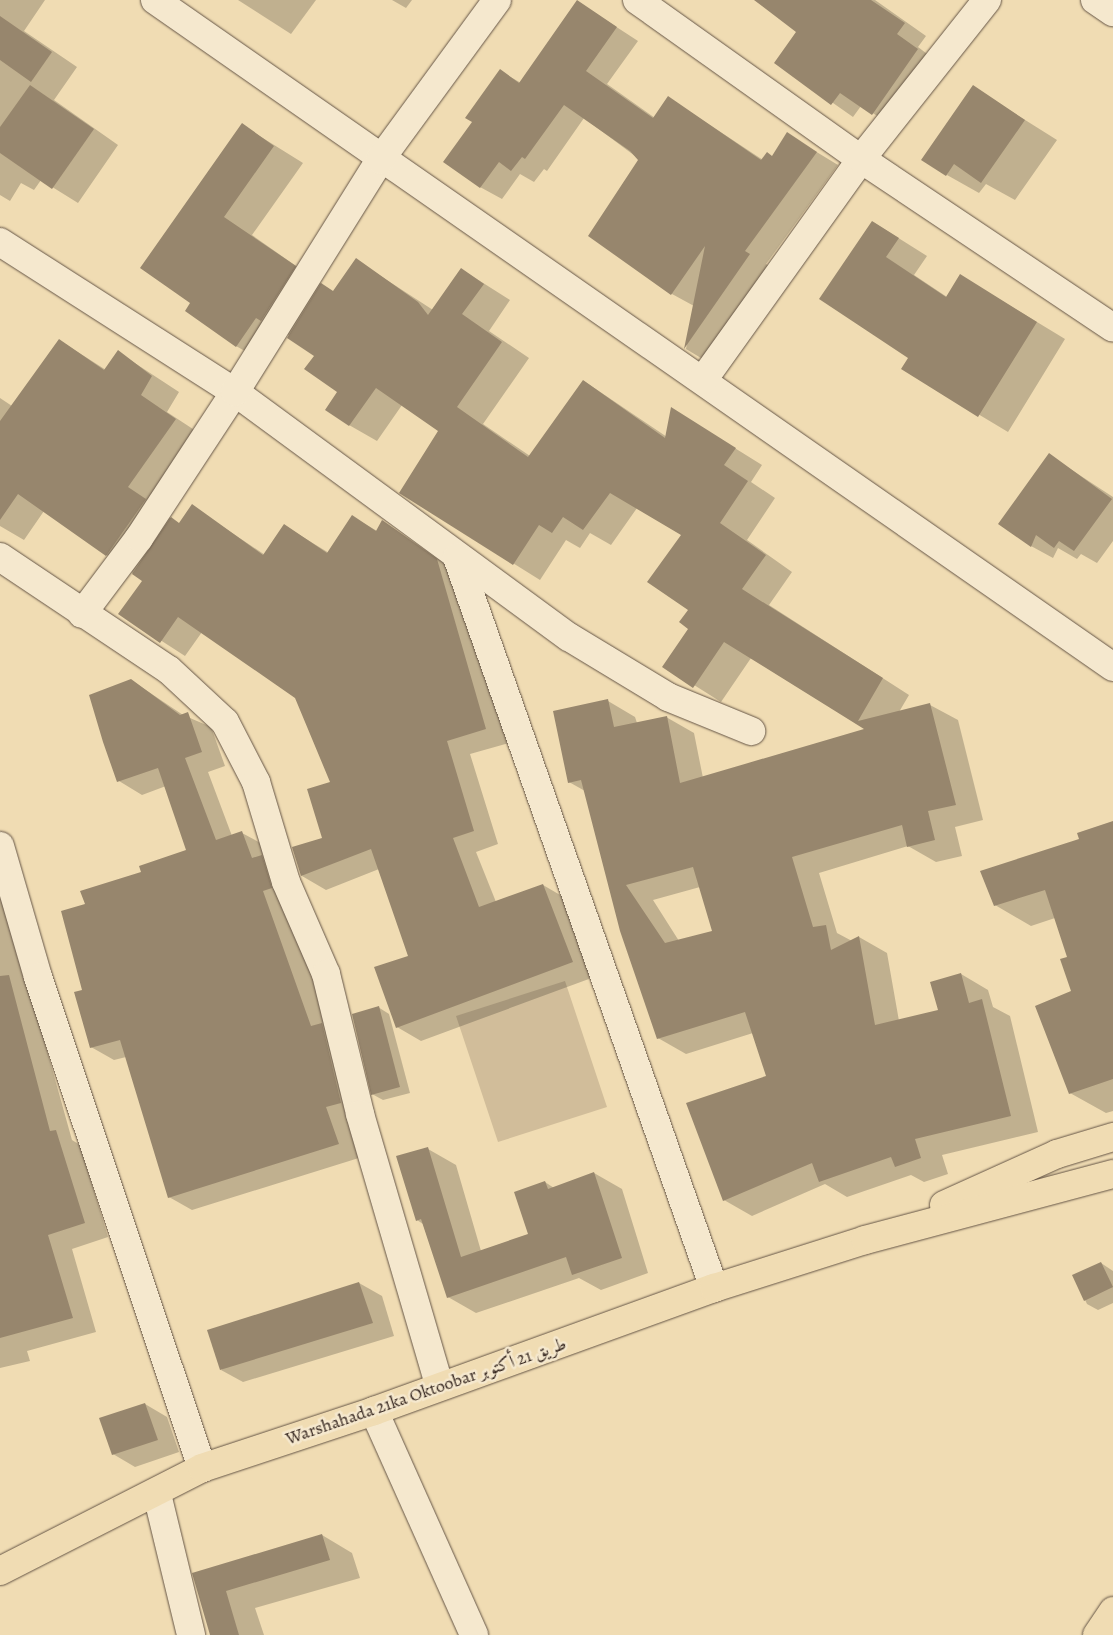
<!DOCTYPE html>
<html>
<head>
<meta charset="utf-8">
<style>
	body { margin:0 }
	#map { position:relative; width:1113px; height:1635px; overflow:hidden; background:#f0dcb3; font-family:Alegreya,Amiri,serif }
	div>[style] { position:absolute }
	.green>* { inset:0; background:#d1bd9a }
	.shadow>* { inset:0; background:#0003 }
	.building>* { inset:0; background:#97866d }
	.roads { filter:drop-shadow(0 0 1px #655546) drop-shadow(0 0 1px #655546) }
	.minor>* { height:28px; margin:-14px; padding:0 14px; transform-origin:14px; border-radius:14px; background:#f5e8ce }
	.primary>* { height:28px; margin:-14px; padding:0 14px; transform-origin:14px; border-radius:14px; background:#f0dcb3 }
	.trunk>* { height:28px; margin:-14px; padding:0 14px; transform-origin:14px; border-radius:14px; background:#f0dcb3 }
	span { translate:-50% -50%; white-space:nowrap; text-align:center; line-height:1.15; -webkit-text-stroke:5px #f5e8ce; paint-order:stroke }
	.street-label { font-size:18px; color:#372821 }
</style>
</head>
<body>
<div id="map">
	<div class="green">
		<i style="clip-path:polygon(565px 981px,607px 1107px,498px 1142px,456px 1016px)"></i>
	</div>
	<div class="shadow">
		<i style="clip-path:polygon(0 0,45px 0,24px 31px,77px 67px,54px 100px,118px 145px,78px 203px,41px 180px,34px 190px,21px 183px,10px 201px,0 195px)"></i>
		<i style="clip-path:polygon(238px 0,316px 0,291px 34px)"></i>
		<i style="clip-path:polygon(392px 0,412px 0,406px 8px)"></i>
		<i style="clip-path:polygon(755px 0,875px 0,926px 36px,918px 47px,939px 63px,894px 126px,861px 106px,853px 117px,776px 63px,797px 31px)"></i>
		<i style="clip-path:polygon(578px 2px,638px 41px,607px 84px,655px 118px,669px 98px,763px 160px,772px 157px,787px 134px,838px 165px,766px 264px,771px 267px,706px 361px,686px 349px,694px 306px,672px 294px,639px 159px,584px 118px,547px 171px,544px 169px,534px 182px,520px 174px,502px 199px,480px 187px,473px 122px,500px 71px,521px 83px)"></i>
		<i style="clip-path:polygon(973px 87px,1057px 140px,1015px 200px,986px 184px,979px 193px,947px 175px)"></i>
		<i style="clip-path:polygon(evenodd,242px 125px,303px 163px,252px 235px,323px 285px,334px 292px,356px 260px,433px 310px,461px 269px,510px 300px,489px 331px,529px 358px,483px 424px,530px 456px,584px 381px,667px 437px,672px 409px,762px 465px,751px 482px,775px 498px,747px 540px,792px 572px,769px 605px,909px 695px,899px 712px,930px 705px,958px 720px,983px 820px,955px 827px,962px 856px,936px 862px,908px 846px,819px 873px,837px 933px,852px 941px,859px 937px,887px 953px,899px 1021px,940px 1011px,961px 974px,988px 990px,993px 1007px,1010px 1016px,1038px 1132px,942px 1155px,948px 1174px,924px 1182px,911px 1175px,847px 1197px,825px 1184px,752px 1216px,724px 1200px,767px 1077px,753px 1033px,686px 1054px,658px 1038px,585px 791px,569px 782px,608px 701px,635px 717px,637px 723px,666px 717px,694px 733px,703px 778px,867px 730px,751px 658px,721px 702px,664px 666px,690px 628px,682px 535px,637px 508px,611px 545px,590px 533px,580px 548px,566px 540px,540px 580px,401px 493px,439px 431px,402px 405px,377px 441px,349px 425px,339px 391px,315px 355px,290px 336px,286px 334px,266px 363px,236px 346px,192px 303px,242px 125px,700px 887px,714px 931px,679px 941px,653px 900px,700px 887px)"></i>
		<i style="clip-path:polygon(873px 222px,927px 256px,914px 275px,947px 297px,989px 293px,1065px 339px,1008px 432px,903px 369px,910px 358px)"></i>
		<i style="clip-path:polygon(59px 340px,106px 370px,118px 352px,179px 392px,167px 412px,202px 435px,154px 503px,170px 518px,180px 524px,192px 506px,265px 555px,285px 526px,329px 553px,353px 517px,377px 531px,383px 521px,461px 574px,509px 743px,470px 754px,498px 844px,476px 852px,496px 902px,543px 885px,567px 899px,597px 976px,421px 1041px,397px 1027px,410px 956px,379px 869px,326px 890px,302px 876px,323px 839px,332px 783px,296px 698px,202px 632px,185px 656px,120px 614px,144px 581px,44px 511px,24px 540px,0 526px,0 398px,12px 406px)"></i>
		<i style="clip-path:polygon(1049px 455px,1113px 497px,1113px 541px,1097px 563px,1081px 554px,1077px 559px,1058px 548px,1053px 558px,1031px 546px)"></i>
		<i style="clip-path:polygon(131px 680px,183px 715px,211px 727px,225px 766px,208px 772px,232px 836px,242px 833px,266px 846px,330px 1029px,362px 1157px,192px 1210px,169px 1197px,126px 1057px,114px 1060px,91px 1047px,84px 991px,87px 905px,188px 851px,166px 786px,142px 795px,119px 781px)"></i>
		<i style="clip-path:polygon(1113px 822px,1113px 1111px,1106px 1113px,1070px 1093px,1073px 992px,1069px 958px,1055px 918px,1031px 926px,995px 905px,1081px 839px)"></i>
		<i style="clip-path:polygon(0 858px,12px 925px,72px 1140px,80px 1145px,108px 1237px,72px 1249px,96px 1332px,27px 1351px,30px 1361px,0 1368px)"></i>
		<i style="clip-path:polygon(378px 1007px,389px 1014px,410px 1093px,383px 1100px,372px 1094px)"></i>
		<i style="clip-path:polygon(428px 1149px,456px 1165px,481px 1251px,530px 1234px,545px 1182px,554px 1188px,594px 1173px,622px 1189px,648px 1273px,601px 1290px,579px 1278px,476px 1313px,448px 1297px,423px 1224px,417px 1220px)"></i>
		<i style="clip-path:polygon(1101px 1263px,1113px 1271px,1113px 1303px,1098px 1310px,1087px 1304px,1074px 1276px)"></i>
		<i style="clip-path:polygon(359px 1283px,382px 1296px,394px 1336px,243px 1382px,221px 1370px)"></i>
		<i style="clip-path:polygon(145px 1404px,167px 1417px,179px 1452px,135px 1467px,113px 1454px)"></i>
		<i style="clip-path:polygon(322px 1535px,352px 1553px,360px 1578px,255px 1608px,264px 1635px,212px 1635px,194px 1574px)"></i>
	</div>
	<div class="building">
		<i style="clip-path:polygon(577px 0,617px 27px,586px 71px,653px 118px,668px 96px,761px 160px,767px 152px,772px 156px,787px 132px,817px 152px,745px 251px,750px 254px,684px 349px,705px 246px,671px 295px,588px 236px,638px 160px,630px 151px,564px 105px,525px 159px,522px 157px,511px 171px,499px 162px,480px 188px,443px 162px,472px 122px,465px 118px,500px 69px,519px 83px)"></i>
		<i style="clip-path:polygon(754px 0,871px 0,905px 23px,897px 34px,918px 49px,872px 115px,840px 93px,831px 105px,774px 63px,796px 32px)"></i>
		<i style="clip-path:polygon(0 16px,52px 52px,31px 82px,0 60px)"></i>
		<i style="clip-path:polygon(30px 85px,94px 129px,52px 189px,0 153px,0 127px)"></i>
		<i style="clip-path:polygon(973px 85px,1025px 120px,981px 183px,954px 164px,946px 176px,921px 160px)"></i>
		<i style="clip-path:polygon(242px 123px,274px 146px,224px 217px,296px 266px,261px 321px,256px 318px,236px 347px,185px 311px,190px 303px,140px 268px)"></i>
		<i style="clip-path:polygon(872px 221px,899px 238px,886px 257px,946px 297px,960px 274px,1037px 322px,978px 417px,901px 369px,908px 358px,819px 299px)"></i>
		<i style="clip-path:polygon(evenodd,356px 258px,418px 302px,428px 315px,461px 268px,484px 284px,462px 314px,502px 342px,457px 407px,528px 457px,583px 380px,665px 438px,671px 407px,736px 448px,724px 465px,748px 481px,720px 523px,766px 555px,742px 589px,883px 678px,858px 721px,930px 703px,956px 805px,928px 811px,935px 840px,907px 847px,902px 825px,792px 857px,813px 927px,826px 925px,831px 950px,859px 936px,875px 1025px,938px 1010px,930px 982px,961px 973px,969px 1003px,982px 999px,1011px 1116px,915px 1139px,921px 1158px,895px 1167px,891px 1157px,819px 1182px,812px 1163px,723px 1201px,686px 1103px,766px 1076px,745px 1012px,657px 1039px,620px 931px,581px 780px,568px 783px,553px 711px,608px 699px,614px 727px,667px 716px,680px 783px,864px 729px,724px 642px,693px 688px,662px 667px,688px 629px,679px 622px,688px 610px,647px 582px,681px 535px,610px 493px,583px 530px,563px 517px,552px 533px,539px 525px,513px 565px,399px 493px,438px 431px,376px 388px,349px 426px,325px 410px,337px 392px,304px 369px,314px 356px,287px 338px,321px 283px,333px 291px,356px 258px,693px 867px,712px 931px,665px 943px,626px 885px,693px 867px)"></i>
		<i style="clip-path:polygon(59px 339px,104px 370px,118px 350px,152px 376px,141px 395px,176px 419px,128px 487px,146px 499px,106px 556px,18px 494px,0 520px,0 421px)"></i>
		<i style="clip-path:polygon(1049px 453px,1112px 499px,1074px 551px,1059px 541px,1054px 548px,1036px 535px,1031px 547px,998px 524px)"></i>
		<i style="clip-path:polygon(192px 504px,263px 555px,284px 524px,327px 553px,352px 515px,376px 531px,382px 520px,437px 559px,486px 729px,447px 741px,474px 831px,453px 838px,479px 907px,543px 884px,573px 962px,396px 1028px,374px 967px,408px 956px,371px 849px,301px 876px,292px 847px,322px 838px,307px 789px,330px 782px,295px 698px,178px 617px,160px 643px,118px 614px,142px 581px,132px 574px,171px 517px,179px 523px)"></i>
		<i style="clip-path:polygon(131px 679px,180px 715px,188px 712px,202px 752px,185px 758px,216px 840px,242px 831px,252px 858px,262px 855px,272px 888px,263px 891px,311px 1026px,322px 1023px,341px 1103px,326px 1107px,339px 1144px,168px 1198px,120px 1040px,90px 1048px,74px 992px,82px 990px,61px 911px,85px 904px,80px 891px,141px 872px,139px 866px,186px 850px,158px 768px,117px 782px,103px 742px,89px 695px)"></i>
		<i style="clip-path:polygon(1113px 821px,1113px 1079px,1069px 1094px,1035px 1006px,1071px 991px,1060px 959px,1067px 957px,1045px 890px,994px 906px,980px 871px,1079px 839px,1077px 833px)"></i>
		<i style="clip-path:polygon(9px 975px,50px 1131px,56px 1130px,85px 1223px,48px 1235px,73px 1318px,0 1338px,0 976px)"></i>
		<i style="clip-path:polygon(379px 1006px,400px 1087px,371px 1095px,352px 1014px)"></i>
		<i style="clip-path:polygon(428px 1147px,461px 1257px,528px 1234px,514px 1192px,545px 1181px,548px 1189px,594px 1172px,622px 1258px,572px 1275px,566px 1257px,447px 1298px,421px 1219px,416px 1221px,396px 1156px)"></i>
		<i style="clip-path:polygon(1101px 1262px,1113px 1287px,1084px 1301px,1072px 1275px)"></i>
		<i style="clip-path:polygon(359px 1282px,373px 1323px,220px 1370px,207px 1330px)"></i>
		<i style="clip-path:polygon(145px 1403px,158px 1440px,112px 1455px,99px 1418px)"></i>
		<i style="clip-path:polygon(322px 1534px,330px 1560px,226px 1591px,239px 1635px,210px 1635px,192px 1573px)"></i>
	</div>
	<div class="roads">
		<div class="minor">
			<i style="left:155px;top:0;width:1167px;rotate:34.85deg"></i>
			<i style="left:637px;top:0;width:275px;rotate:35.4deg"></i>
			<i style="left:861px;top:159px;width:303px;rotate:33.8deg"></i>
			<i style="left:1095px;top:0;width:22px;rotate:34deg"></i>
			<i style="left:0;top:242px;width:279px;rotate:32.6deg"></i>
			<i style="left:235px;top:392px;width:414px;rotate:36.3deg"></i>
			<i style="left:569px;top:637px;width:116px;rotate:31.2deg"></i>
			<i style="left:668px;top:697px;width:90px;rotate:22.3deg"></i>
			<i style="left:703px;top:380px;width:272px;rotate:-54.4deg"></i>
			<i style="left:861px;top:159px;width:203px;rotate:-51.6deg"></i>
			<i style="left:0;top:557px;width:203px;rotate:33.8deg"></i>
			<i style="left:169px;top:670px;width:76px;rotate:42.9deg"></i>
			<i style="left:225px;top:722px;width:68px;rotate:62.7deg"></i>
			<i style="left:256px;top:782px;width:104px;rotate:73.3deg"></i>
			<i style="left:286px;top:882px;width:100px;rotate:66.5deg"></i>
			<i style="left:326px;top:974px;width:144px;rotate:76.3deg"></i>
			<i style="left:360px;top:1114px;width:284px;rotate:73.7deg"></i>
			<i style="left:457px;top:557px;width:775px;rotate:70.63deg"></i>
			<i style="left:82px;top:614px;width:95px;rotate:-53.1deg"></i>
			<i style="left:139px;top:538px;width:175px;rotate:-56.7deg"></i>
			<i style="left:235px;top:392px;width:274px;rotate:-58deg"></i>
			<i style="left:380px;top:160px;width:198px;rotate:-53.8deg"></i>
			<i style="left:0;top:846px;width:136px;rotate:73.8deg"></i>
			<i style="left:38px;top:977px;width:518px;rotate:71.53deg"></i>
			<i style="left:374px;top:1411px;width:245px;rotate:65.9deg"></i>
			<i style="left:157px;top:1494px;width:145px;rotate:76.4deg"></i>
		</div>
		<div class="primary">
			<i style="left:944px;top:1205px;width:124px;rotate:-24.3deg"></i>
			<i style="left:1057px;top:1154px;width:59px;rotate:-16.9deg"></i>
			<i style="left:0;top:1571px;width:227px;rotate:-27deg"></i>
			<i style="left:202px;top:1468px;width:181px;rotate:-18.3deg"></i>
			<i style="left:374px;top:1411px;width:362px;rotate:-19.9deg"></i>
			<i style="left:714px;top:1288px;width:158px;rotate:-17.6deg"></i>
			<i style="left:865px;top:1240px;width:257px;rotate:-14.9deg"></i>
		</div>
		<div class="trunk">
			<i style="left:1097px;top:1635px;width:29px;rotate:-56deg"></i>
		</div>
	</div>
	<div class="street-label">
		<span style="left:426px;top:1391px;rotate:-19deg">Warshahada 21ka Oktoobar طريق 21 أكتوبر</span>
	</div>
</div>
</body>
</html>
